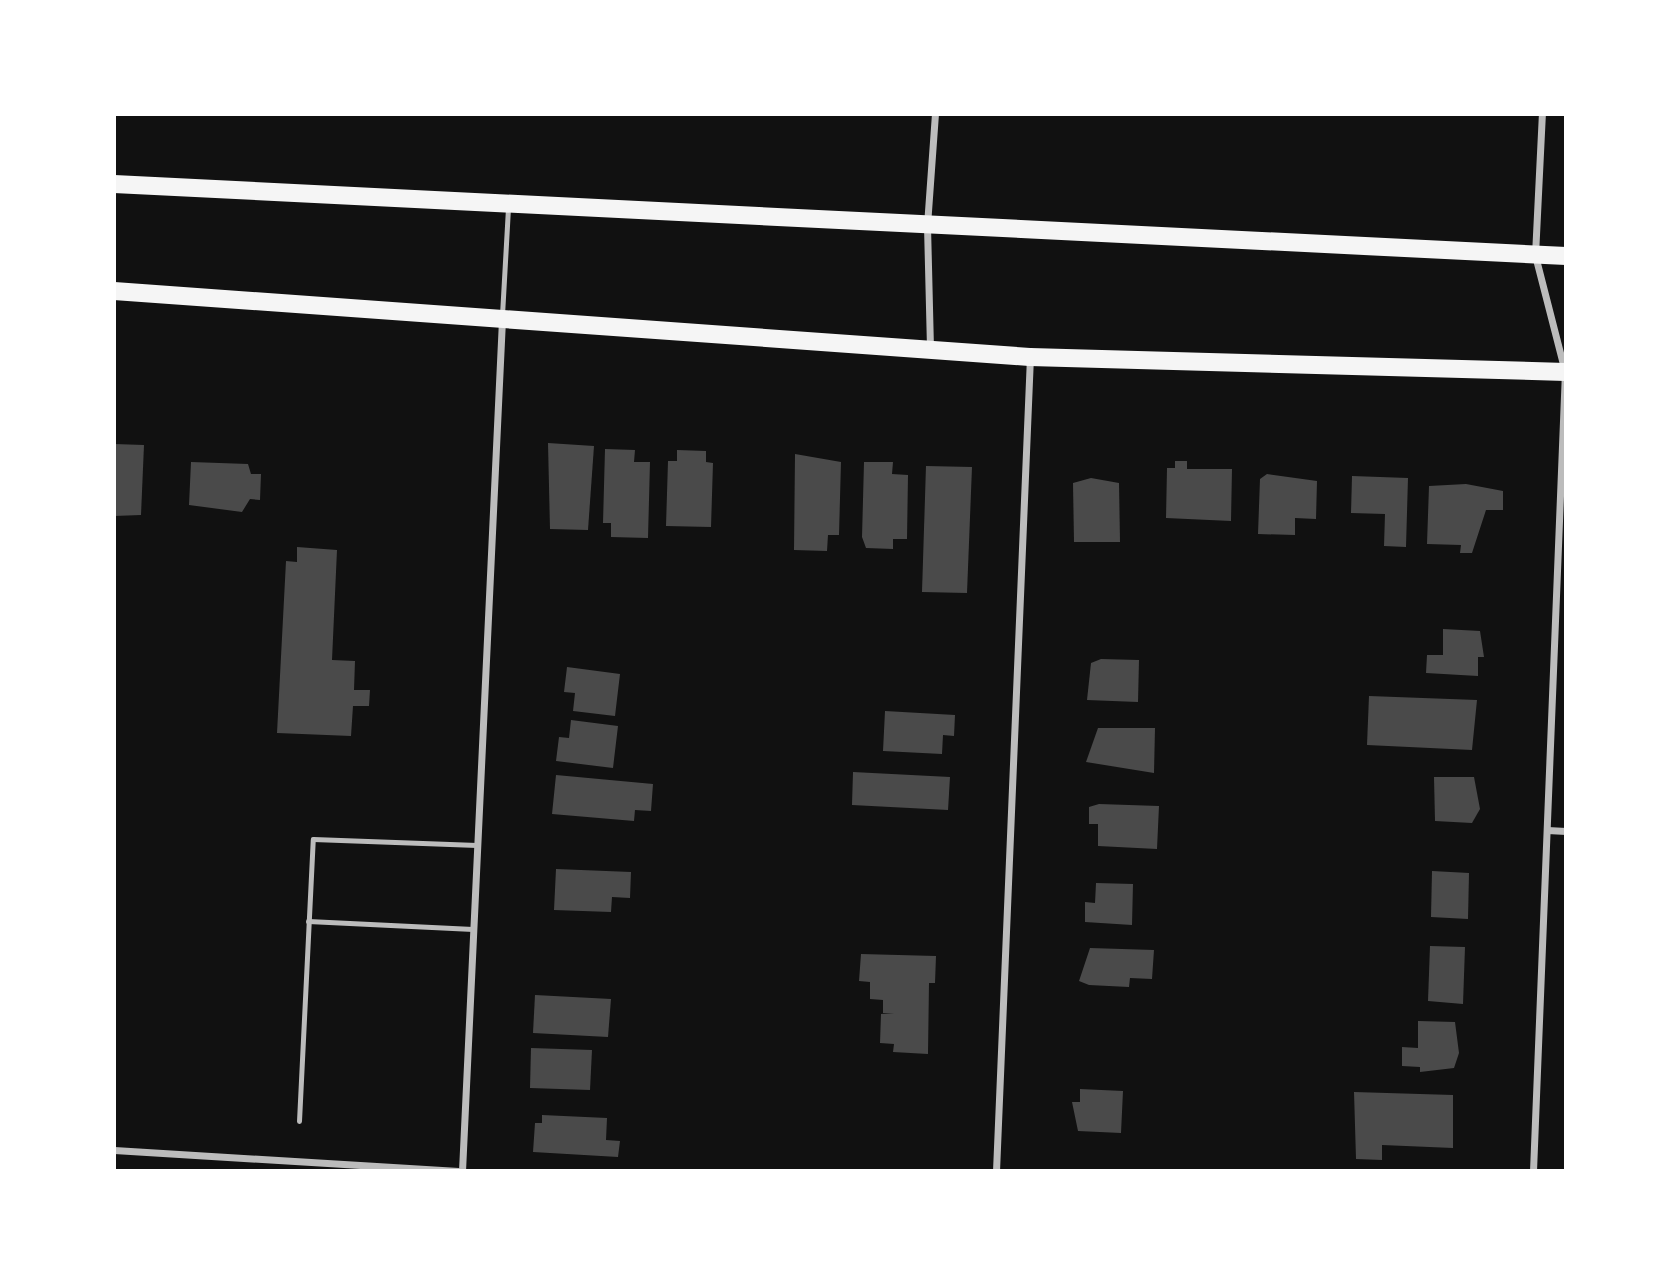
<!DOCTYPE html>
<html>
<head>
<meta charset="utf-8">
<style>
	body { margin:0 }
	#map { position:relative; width:1680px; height:1285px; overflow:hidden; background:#111; font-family:"Fira Sans Condensed",sans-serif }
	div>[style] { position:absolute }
	.building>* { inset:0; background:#4a4a4a }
	.service>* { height:5px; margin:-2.5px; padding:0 2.5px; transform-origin:2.5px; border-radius:2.5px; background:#bcbcbc }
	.minor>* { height:7px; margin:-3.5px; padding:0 3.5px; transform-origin:3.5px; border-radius:3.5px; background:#bcbcbc }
	.primary>* { height:18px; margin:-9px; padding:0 9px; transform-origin:9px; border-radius:9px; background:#f5f5f5 }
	span { translate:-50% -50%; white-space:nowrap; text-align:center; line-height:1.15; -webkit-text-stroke:6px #fff; paint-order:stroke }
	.frame { position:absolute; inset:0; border:116px solid #fff; pointer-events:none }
</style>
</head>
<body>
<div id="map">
	<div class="building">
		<i style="clip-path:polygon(548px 443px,594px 446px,588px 530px,550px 529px)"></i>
		<i style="clip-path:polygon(114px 444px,144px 445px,141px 515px,114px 516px)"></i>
		<i style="clip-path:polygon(605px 449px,635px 450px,634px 462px,650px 462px,648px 538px,611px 537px,611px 523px,603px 523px)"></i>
		<i style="clip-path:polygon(677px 450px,706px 451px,706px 462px,713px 463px,711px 527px,666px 526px,668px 461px,677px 461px)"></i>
		<i style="clip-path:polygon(795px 454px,841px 462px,839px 535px,828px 535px,827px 551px,794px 550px)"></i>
		<i style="clip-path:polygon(1175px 461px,1187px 461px,1187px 469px,1232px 469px,1231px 521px,1166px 518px,1167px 468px,1175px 468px)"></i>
		<i style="clip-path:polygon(191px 462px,248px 464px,251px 474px,261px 474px,260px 500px,250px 499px,242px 512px,189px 505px)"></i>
		<i style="clip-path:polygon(864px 462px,893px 462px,892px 474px,908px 475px,907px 539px,893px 539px,893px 549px,866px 548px,862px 537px)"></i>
		<i style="clip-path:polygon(926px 466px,972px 467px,967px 593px,922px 592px)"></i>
		<i style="clip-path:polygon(1267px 474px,1317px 481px,1316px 519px,1295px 518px,1295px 535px,1258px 534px,1260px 479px)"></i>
		<i style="clip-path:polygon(1352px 476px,1408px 478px,1406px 547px,1384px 546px,1385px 514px,1351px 513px)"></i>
		<i style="clip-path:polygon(1091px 478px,1119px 483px,1120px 542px,1074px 542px,1073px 483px)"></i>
		<i style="clip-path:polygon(1466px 484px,1503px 491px,1503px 510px,1486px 510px,1472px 553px,1460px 553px,1461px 545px,1427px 544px,1429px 486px)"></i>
		<i style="clip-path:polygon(297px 547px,337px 550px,332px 660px,355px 661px,354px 690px,370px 690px,369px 706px,353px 706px,351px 736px,277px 733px,286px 561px,297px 562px)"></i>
		<i style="clip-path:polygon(1443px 629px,1480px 631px,1484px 657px,1478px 657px,1478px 676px,1426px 673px,1427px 655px,1443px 655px)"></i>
		<i style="clip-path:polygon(1101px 659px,1139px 660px,1138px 702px,1087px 700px,1091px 663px)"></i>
		<i style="clip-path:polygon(567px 667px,620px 674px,615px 716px,573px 711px,575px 693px,564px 692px)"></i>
		<i style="clip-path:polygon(1369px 696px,1477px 700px,1472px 750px,1367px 745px)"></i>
		<i style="clip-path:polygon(885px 711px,955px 715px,954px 736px,943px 735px,942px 754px,883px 751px)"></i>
		<i style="clip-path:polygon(571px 720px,618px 726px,613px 768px,556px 761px,559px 737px,569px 738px)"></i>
		<i style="clip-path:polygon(1098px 728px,1155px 728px,1154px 773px,1086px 762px)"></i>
		<i style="clip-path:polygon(853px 772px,950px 777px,948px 810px,852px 805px)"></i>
		<i style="clip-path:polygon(556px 775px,653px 784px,651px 811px,635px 810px,634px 821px,552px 814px)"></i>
		<i style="clip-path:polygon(1434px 777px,1474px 777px,1480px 809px,1472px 823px,1435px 821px)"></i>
		<i style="clip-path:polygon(1099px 804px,1159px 806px,1157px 849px,1098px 846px,1098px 824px,1089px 824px,1089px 807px)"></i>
		<i style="clip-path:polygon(556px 869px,631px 872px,630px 898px,612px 897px,611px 912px,554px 910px)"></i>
		<i style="clip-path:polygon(1432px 871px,1469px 873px,1468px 919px,1431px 917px)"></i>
		<i style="clip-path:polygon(1096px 883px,1133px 884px,1132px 925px,1085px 922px,1085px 902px,1095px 903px)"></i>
		<i style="clip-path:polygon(1430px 946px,1465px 947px,1463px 1004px,1428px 1001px)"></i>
		<i style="clip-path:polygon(1090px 948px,1154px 950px,1152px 979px,1130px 978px,1129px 987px,1089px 985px,1079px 981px)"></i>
		<i style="clip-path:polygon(861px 954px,936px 956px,935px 983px,929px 983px,928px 1054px,893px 1052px,894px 1044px,880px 1043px,881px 1014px,894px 1013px,883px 1013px,883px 1000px,870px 999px,870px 982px,859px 981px)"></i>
		<i style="clip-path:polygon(535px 995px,611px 999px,608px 1037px,533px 1033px)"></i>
		<i style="clip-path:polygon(1418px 1021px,1455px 1022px,1459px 1053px,1454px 1068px,1420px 1072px,1420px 1067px,1402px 1066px,1402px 1047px,1418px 1048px)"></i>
		<i style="clip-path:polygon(531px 1048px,592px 1050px,590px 1090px,530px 1088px)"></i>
		<i style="clip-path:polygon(1080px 1089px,1123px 1091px,1121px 1133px,1078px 1131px,1072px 1102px,1080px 1102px)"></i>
		<i style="clip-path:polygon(1354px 1092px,1453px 1095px,1453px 1148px,1382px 1145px,1382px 1160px,1356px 1159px)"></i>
		<i style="clip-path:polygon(542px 1115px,607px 1118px,606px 1140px,620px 1141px,618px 1157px,533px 1152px,535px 1123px,542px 1123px)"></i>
	</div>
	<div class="service">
		<i style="left:502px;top:315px;width:109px;rotate:-86.8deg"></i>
		<i style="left:308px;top:921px;width:165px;rotate:2.8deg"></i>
		<i style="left:299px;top:1121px;width:282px;rotate:-87.2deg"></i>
		<i style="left:313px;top:839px;width:164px;rotate:2.1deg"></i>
	</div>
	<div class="minor">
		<i style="left:930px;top:348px;width:123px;rotate:-91.4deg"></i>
		<i style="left:927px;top:225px;width:111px;rotate:-85.9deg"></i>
		<i style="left:1547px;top:830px;width:19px;rotate:3deg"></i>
		<i style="left:114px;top:1150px;width:349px;rotate:3.5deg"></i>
		<i style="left:462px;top:1171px;width:853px;rotate:-87.31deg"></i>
		<i style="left:996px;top:1171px;width:815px;rotate:-87.61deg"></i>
		<i style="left:1533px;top:1171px;width:800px;rotate:-87.71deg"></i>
		<i style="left:1565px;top:372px;width:121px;rotate:-104.4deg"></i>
		<i style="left:1535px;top:255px;width:141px;rotate:-87.2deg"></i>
	</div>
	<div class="primary">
		<i style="left:114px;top:184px;width:1454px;rotate:2.84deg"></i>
		<i style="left:114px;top:291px;width:918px;rotate:4.12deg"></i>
		<i style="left:1030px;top:357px;width:536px;rotate:1.6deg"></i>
	</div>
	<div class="frame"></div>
</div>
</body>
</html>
